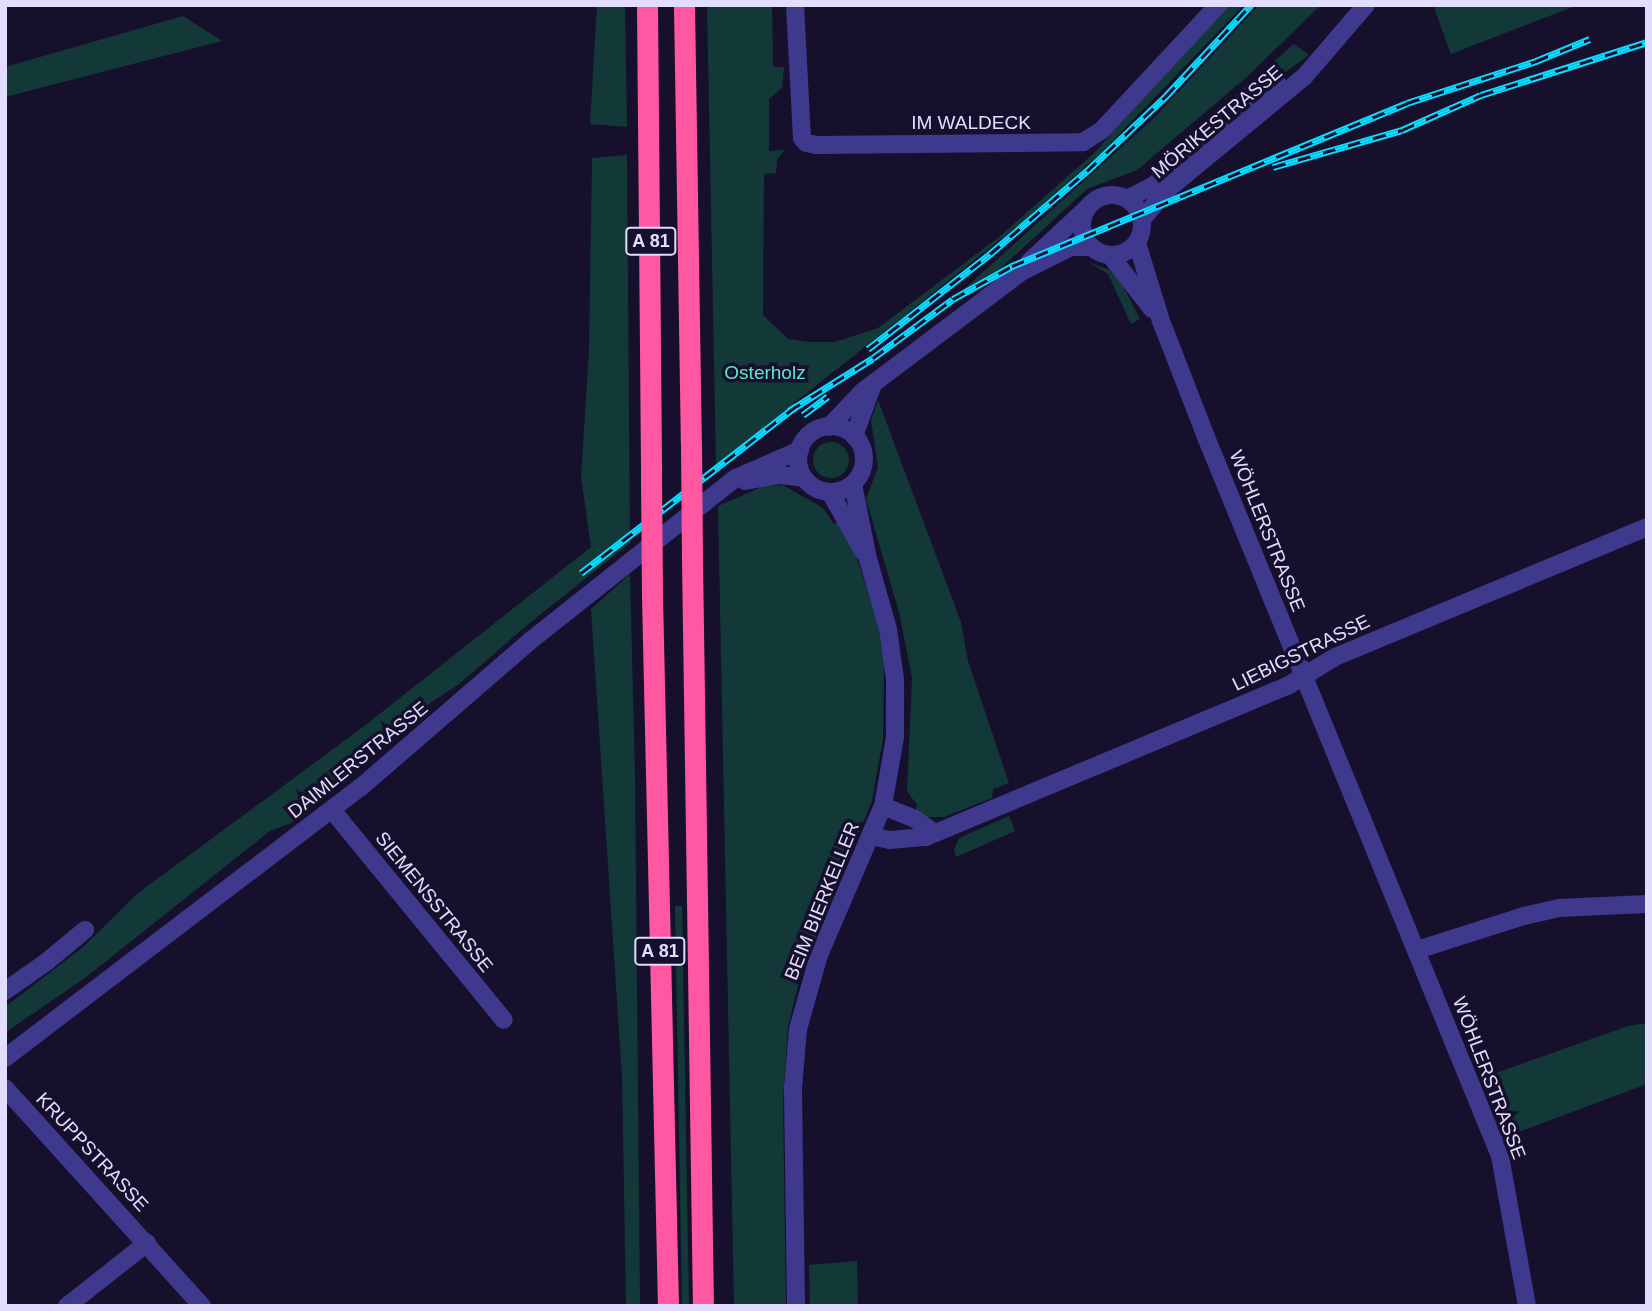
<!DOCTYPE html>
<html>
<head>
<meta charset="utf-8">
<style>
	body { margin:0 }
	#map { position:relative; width:1652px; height:1311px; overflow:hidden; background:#16102d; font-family:Arial,sans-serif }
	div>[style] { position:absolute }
	.green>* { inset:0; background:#133838 }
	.round { border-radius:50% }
	.street>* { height:18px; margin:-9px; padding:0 9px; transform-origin:9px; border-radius:9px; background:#3f398e }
	.street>.ring { margin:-9px; padding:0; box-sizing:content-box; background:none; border:18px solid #3f398e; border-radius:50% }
	.highway>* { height:21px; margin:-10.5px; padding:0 10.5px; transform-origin:10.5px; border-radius:10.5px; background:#ff57a2 }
	.rail>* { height:7px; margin-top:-3.5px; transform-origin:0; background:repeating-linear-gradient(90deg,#16102d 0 13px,#08ddff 0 26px); box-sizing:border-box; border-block:2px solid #08ddff }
	.highway-bridge>* { height:21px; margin:-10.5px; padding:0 10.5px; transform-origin:10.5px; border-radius:10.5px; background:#ff57a2 }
	span { translate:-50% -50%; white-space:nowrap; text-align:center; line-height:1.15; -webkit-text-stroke:7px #16102d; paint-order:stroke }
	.shield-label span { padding:2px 5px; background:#16102d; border:2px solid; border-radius:5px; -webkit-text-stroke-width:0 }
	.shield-label { font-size:18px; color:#e2dcff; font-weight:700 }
	.street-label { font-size:19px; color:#e2dcff }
	.park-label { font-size:19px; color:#60e7ca }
	.frame { position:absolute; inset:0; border:7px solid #e2dcff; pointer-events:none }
</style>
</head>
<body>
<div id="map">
	<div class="green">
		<i style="clip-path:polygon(597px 5px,625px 5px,627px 127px,590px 124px)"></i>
		<i style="clip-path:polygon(707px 5px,772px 5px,773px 67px,784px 67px,782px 88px,769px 99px,769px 151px,785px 150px,777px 159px,776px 173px,764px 174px,763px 315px,788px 339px,810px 342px,835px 342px,878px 328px,999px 237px,1093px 154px,1228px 5px,1244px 5px,1102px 152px,1025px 220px,716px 465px)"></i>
		<i style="clip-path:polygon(1259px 5px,1321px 5px,1248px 76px,1137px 170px,1087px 189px,1001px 268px,962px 291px,1155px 117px)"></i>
		<i style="clip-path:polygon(1433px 5px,1578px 5px,1451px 54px)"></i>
		<i style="clip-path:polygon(183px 16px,222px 41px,5px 97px,5px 67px)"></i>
		<i style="clip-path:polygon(1294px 44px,1309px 55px,1255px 94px,1184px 153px,1180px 147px,1183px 141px)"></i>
		<i style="clip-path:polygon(627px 155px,630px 543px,526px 626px,458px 685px,430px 703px,291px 823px,270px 831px,85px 978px,6px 1032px,5px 1007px,82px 948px,138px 893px,363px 727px,591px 547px,581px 477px,589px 349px,592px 158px)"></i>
		<i style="clip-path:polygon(1088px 262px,1110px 270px,1120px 280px,1140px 319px,1131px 324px,1108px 274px)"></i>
		<i style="clip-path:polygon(878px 400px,961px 622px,968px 661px,1009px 783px,993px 789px,992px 798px,944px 817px,925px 817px,915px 812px,917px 805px,907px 791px,912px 678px,899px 612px,866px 499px,878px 467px,871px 420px)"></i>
		<i class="round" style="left:813px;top:442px;width:36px;height:36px"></i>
		<i style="clip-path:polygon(783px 485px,823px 508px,834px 524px,841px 521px,855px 551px,877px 621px,884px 661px,883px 739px,872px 801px,800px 978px,788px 1026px,783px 1100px,786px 1306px,734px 1306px,718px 506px,762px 487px)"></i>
		<i style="clip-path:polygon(630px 574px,635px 774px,640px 1306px,626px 1306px,622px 1076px,591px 609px)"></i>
		<i style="clip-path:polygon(1009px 816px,1015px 831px,956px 857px,954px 850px,959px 838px)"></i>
		<i style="clip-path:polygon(675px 906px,682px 906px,689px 1306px,682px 1306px)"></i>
		<i style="clip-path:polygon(1647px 1023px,1647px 1084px,1508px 1136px,1485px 1088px,1503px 1081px,1496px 1073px,1628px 1026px)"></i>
		<i style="clip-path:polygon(857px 1261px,858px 1306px,810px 1306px,809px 1265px)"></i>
	</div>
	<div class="street">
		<i style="left:795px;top:5px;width:133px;rotate:87deg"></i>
		<i style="left:802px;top:138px;width:6px;rotate:51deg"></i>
		<i style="left:806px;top:143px;width:10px;rotate:11deg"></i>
		<i style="left:816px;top:145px;width:267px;rotate:-0.6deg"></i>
		<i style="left:1083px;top:142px;width:22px;rotate:-32deg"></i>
		<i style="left:1102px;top:130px;width:171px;rotate:-47.1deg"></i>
		<i class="ring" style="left:1082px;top:195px;width:42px;height:42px"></i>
		<i style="left:1127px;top:199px;width:29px;rotate:-27deg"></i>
		<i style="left:1153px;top:186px;width:161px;rotate:-39.4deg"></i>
		<i style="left:1142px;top:219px;width:40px;rotate:-49deg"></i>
		<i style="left:1168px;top:189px;width:176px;rotate:-39.5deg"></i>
		<i style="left:1304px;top:77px;width:95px;rotate:-49.3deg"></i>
		<i style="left:1137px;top:243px;width:82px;rotate:72.9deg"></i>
		<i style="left:1161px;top:321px;width:124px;rotate:68.8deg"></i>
		<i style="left:1206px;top:437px;width:777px;rotate:67.76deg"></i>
		<i style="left:1500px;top:1156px;width:152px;rotate:79.8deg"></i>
		<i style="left:1110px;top:255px;width:68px;rotate:52.1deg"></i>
		<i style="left:1029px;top:262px;width:81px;rotate:-43deg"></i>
		<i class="ring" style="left:798px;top:426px;width:48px;height:48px"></i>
		<i style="left:829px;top:427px;width:48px;rotate:-46.7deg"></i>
		<i style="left:862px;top:392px;width:199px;rotate:-37deg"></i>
		<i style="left:1021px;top:272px;width:56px;rotate:-26.6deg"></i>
		<i style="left:1071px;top:247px;width:21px"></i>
		<i style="left:854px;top:436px;width:52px;rotate:-69.8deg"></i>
		<i style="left:745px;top:481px;width:36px;rotate:-10deg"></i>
		<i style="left:780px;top:475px;width:23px;rotate:7deg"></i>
		<i style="left:830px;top:492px;width:68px;rotate:60.8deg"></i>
		<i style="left:883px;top:806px;width:35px;rotate:22deg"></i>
		<i style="left:915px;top:819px;width:24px;rotate:36deg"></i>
		<i style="left:332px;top:810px;width:271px;rotate:50.7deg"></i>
		<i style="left:871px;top:836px;width:19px;rotate:12deg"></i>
		<i style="left:890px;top:840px;width:36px;rotate:-5deg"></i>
		<i style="left:926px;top:837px;width:394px;rotate:-22.7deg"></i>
		<i style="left:1289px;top:685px;width:54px;rotate:-31.3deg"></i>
		<i style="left:1335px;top:657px;width:338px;rotate:-22.6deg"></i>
		<i style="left:1417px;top:950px;width:112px;rotate:-17.6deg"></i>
		<i style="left:1524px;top:916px;width:36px;rotate:-13deg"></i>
		<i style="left:1559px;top:908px;width:88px;rotate:-2.6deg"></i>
		<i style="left:5px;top:991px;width:49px;rotate:-35deg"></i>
		<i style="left:45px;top:963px;width:52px;rotate:-39.5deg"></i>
		<i style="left:5px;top:1058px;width:447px;rotate:-37.3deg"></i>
		<i style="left:361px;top:787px;width:223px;rotate:-40.8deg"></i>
		<i style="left:530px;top:641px;width:263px;rotate:-38.4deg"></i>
		<i style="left:736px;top:478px;width:70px;rotate:-23.6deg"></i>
		<i style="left:5px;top:1088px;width:294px;rotate:47.9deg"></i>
		<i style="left:67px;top:1306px;width:102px;rotate:-38.2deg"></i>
		<i style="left:796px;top:1306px;width:218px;rotate:-90.8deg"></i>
		<i style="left:793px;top:1088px;width:59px;rotate:-85.2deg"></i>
		<i style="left:798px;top:1029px;width:77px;rotate:-74.2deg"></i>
		<i style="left:819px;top:955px;width:162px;rotate:-66.8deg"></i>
		<i style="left:883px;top:806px;width:70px;rotate:-80.1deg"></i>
		<i style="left:895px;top:737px;width:58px;rotate:-90deg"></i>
		<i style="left:895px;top:679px;width:50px;rotate:-98deg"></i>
		<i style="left:888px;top:629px;width:73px;rotate:-105.9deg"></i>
		<i style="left:868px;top:559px;width:76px;rotate:-101.3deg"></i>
	</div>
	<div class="highway">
		<i style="left:647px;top:5px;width:472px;rotate:89.5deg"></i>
		<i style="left:684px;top:5px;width:439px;rotate:89.1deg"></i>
		<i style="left:692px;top:560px;width:746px;rotate:89.16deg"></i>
		<i style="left:652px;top:596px;width:710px;rotate:88.71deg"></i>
	</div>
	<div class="rail">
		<i style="left:1273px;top:167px;width:134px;rotate:-16deg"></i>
		<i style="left:1402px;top:130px;width:86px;rotate:-23.9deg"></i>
		<i style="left:1481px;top:95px;width:174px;rotate:-17.7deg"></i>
		<i style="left:868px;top:349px;width:155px;rotate:-37.9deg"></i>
		<i style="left:990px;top:254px;width:128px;rotate:-40.6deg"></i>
		<i style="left:1087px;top:171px;width:109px;rotate:-43.5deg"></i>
		<i style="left:1166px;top:96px;width:125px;rotate:-47deg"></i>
		<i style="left:789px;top:411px;width:99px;rotate:-32.2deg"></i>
		<i style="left:873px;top:358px;width:99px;rotate:-36.4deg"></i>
		<i style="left:953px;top:299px;width:68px;rotate:-29.2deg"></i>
		<i style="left:1012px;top:266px;width:427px;rotate:-22.4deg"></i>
		<i style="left:1407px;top:103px;width:136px;rotate:-18deg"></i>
		<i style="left:1536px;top:61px;width:58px;rotate:-22.2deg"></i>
		<i style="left:803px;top:415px;width:31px;rotate:-37deg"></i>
		<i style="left:581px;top:573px;width:272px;rotate:-37.8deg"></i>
	</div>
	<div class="highway-bridge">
		<i style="left:691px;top:444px;width:116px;rotate:89.5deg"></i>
		<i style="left:651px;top:477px;width:119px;rotate:89.5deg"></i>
	</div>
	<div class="shield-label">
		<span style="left:651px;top:241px">A 81</span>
		<span style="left:660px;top:951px">A 81</span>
	</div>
	<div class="street-label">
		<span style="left:1217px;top:122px;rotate:-40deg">MÖRIKESTRASSE</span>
		<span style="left:971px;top:123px">IM WALDECK</span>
		<span style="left:1267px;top:531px;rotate:68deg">WÖHLERSTRASSE</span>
		<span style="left:1301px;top:653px;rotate:-26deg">LIEBIGSTRASSE</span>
		<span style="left:358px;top:760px;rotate:-39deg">DAIMLERSTRASSE</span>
		<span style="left:822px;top:901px;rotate:-68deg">BEIM BIERKELLER</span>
		<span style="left:434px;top:902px;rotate:51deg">SIEMENSSTRASSE</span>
		<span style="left:1489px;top:1078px;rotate:69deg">WÖHLERSTRASSE</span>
		<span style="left:92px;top:1152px;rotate:47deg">KRUPPSTRASSE</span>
	</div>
	<div class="park-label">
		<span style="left:765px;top:373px">Osterholz</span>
	</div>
	<div class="frame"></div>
</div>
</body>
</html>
